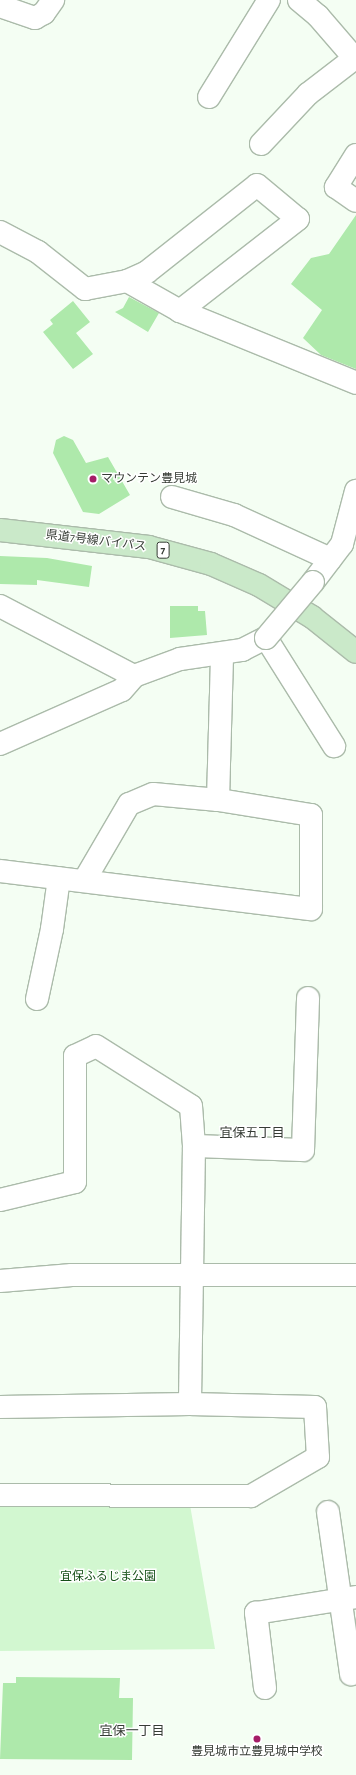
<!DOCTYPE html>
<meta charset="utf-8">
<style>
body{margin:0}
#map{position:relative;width:356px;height:1775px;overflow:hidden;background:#f4fef3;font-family:"Alegreya Sans","Noto Sans JP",sans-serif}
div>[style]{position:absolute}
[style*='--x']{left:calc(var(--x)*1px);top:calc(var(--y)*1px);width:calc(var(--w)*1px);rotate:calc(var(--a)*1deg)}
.green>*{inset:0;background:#d2f7d0}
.building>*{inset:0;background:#aee9ab}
.roads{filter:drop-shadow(1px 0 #abbbaa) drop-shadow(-1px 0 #abbbaa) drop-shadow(0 1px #abbbaa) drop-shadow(0 -1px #abbbaa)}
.minor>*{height:22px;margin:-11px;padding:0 11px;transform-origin:11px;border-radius:11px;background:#fff}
.major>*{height:22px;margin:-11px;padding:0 11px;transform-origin:11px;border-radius:11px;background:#cae9c9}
.bridges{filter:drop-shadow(1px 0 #abbbaa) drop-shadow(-1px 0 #abbbaa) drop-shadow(0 1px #abbbaa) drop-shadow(0 -1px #abbbaa)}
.minor-bridge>*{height:22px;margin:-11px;padding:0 11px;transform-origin:11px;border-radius:11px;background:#fff}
.dots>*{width:11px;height:11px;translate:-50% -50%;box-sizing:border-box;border:2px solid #fff;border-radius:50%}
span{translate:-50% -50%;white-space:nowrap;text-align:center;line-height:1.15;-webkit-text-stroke:3px #fff;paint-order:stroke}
.shield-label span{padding:1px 3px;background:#fff;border:1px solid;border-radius:3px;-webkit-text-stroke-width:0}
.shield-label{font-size:11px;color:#363c35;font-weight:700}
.poi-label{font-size:12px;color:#363c35}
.left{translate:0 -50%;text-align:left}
.street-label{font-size:12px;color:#363c35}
.park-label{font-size:12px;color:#155017}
.neighbourhood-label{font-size:13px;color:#363c35}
</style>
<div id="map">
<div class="green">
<div style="clip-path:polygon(0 1504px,190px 1505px,215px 1649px,0 1651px)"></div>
</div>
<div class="building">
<div style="clip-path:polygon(356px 215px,356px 369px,321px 355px,303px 338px,322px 310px,291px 284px,311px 258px,329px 254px)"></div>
<div style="clip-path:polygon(129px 297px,159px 313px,148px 332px,115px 312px,123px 308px)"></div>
<div style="clip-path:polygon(73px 301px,90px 322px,76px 333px,93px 354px,73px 369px,43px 332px,53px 324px,50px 320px)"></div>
<div style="clip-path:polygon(64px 436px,73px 440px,86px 463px,108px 457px,130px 495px,99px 514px,83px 512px,53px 453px,56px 440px)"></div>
<div style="clip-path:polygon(0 556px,47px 558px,92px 566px,89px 587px,37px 580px,37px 585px,0 584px)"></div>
<div style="clip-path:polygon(170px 606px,198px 606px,198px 611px,205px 611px,207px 635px,170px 638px)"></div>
<div style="clip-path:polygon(16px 1677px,120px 1678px,119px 1698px,133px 1698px,132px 1760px,0 1759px,3px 1683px,16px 1683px)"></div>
</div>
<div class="roads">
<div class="minor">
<div style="--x:299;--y:0;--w:25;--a:40"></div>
<div style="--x:318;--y:16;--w:58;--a:49.2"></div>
<div style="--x:0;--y:6;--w:37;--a:19"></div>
<div style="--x:35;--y:18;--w:10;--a:-29"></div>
<div style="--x:44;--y:13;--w:16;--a:-55"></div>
<div style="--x:209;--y:97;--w:114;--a:-58.3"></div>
<div style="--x:261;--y:144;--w:69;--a:-46.8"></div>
<div style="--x:308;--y:94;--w:59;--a:-37.5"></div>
<div style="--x:356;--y:155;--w:38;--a:122"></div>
<div style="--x:336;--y:187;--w:24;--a:35"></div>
<div style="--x:0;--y:232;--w:43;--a:27.8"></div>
<div style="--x:38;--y:252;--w:60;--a:38.2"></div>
<div style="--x:85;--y:289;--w:43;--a:-10.8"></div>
<div style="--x:127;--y:281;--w:61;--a:29.5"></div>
<div style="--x:180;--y:311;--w:190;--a:22.2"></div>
<div style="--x:127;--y:281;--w:22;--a:-24"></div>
<div style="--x:147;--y:272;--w:140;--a:-38.3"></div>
<div style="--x:257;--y:185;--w:53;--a:39.7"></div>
<div style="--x:298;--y:219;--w:150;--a:142.1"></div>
<div style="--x:172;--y:497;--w:65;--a:16.2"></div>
<div style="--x:234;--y:515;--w:106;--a:24.6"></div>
<div style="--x:313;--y:582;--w:48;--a:-52.7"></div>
<div style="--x:342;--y:544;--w:55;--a:-75.2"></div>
<div style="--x:0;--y:606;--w:151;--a:27.6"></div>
<div style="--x:0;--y:744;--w:133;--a:-23.9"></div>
<div style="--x:122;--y:690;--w:18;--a:-49"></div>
<div style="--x:134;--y:676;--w:49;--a:-20.3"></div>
<div style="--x:180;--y:659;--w:63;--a:-8.3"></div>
<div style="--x:242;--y:650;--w:27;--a:-27"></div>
<div style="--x:266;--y:638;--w:128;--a:57.8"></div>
<div style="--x:218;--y:800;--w:146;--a:-88.4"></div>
<div style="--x:0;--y:871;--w:313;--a:7"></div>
<div style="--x:311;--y:909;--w:94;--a:-90"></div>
<div style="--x:311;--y:815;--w:94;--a:-170.8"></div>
<div style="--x:218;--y:800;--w:65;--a:-174.7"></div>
<div style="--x:153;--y:794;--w:26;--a:157"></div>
<div style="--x:129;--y:804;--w:89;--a:120.3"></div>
<div style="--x:37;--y:999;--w:72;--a:-77.9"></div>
<div style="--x:52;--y:929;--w:51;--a:-82.2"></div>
<div style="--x:194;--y:1146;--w:109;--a:2.1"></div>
<div style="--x:303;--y:1150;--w:152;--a:-88.1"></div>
<div style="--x:0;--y:1200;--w:77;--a:-13.5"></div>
<div style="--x:75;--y:1182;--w:126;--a:-90"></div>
<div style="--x:75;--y:1056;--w:23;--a:-25"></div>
<div style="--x:96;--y:1046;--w:112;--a:32.3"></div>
<div style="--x:191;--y:1106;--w:40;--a:85.7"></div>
<div style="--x:194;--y:1146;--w:258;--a:90.9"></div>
<div style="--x:0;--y:1281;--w:72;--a:-4.8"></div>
<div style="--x:72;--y:1275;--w:284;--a:0"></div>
<div style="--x:0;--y:1407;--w:190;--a:-0.9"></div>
<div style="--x:190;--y:1404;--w:125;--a:1.4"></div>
<div style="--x:315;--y:1407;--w:50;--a:86.6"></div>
<div style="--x:318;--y:1457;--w:78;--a:149.8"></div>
<div style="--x:251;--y:1496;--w:251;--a:-179.8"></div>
<div style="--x:328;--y:1512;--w:164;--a:81.9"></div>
<div style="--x:265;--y:1688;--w:76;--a:-96.8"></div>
<div style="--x:256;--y:1613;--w:101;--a:-9.1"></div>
</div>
<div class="major">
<div style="--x:0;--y:530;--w:150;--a:6.5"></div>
<div style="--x:149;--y:547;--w:64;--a:15.3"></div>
<div style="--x:211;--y:564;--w:52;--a:23.6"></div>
<div style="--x:259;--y:585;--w:62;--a:31.1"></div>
<div style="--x:312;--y:617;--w:56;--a:38.5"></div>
</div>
</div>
<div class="bridges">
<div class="minor-bridge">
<div style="--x:266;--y:638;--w:73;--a:-50"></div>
</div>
</div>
<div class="dots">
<div style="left:93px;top:479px;background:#a51d67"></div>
<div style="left:257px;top:1739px;background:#a51d67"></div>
</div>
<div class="shield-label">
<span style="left:163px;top:550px">7</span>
</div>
<div class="poi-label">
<span class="left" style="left:101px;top:479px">マウンテン豊見城</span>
<span style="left:257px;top:1752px">豊見城市立豊見城中学校</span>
</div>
<div class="street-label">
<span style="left:96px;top:541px;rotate:7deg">県道7号線バイパス</span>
</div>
<div class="park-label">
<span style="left:108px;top:1577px">宜保ふるじま公園</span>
</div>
<div class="neighbourhood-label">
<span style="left:252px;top:1134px">宜保五丁目</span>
<span style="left:132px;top:1732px">宜保一丁目</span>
</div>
</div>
